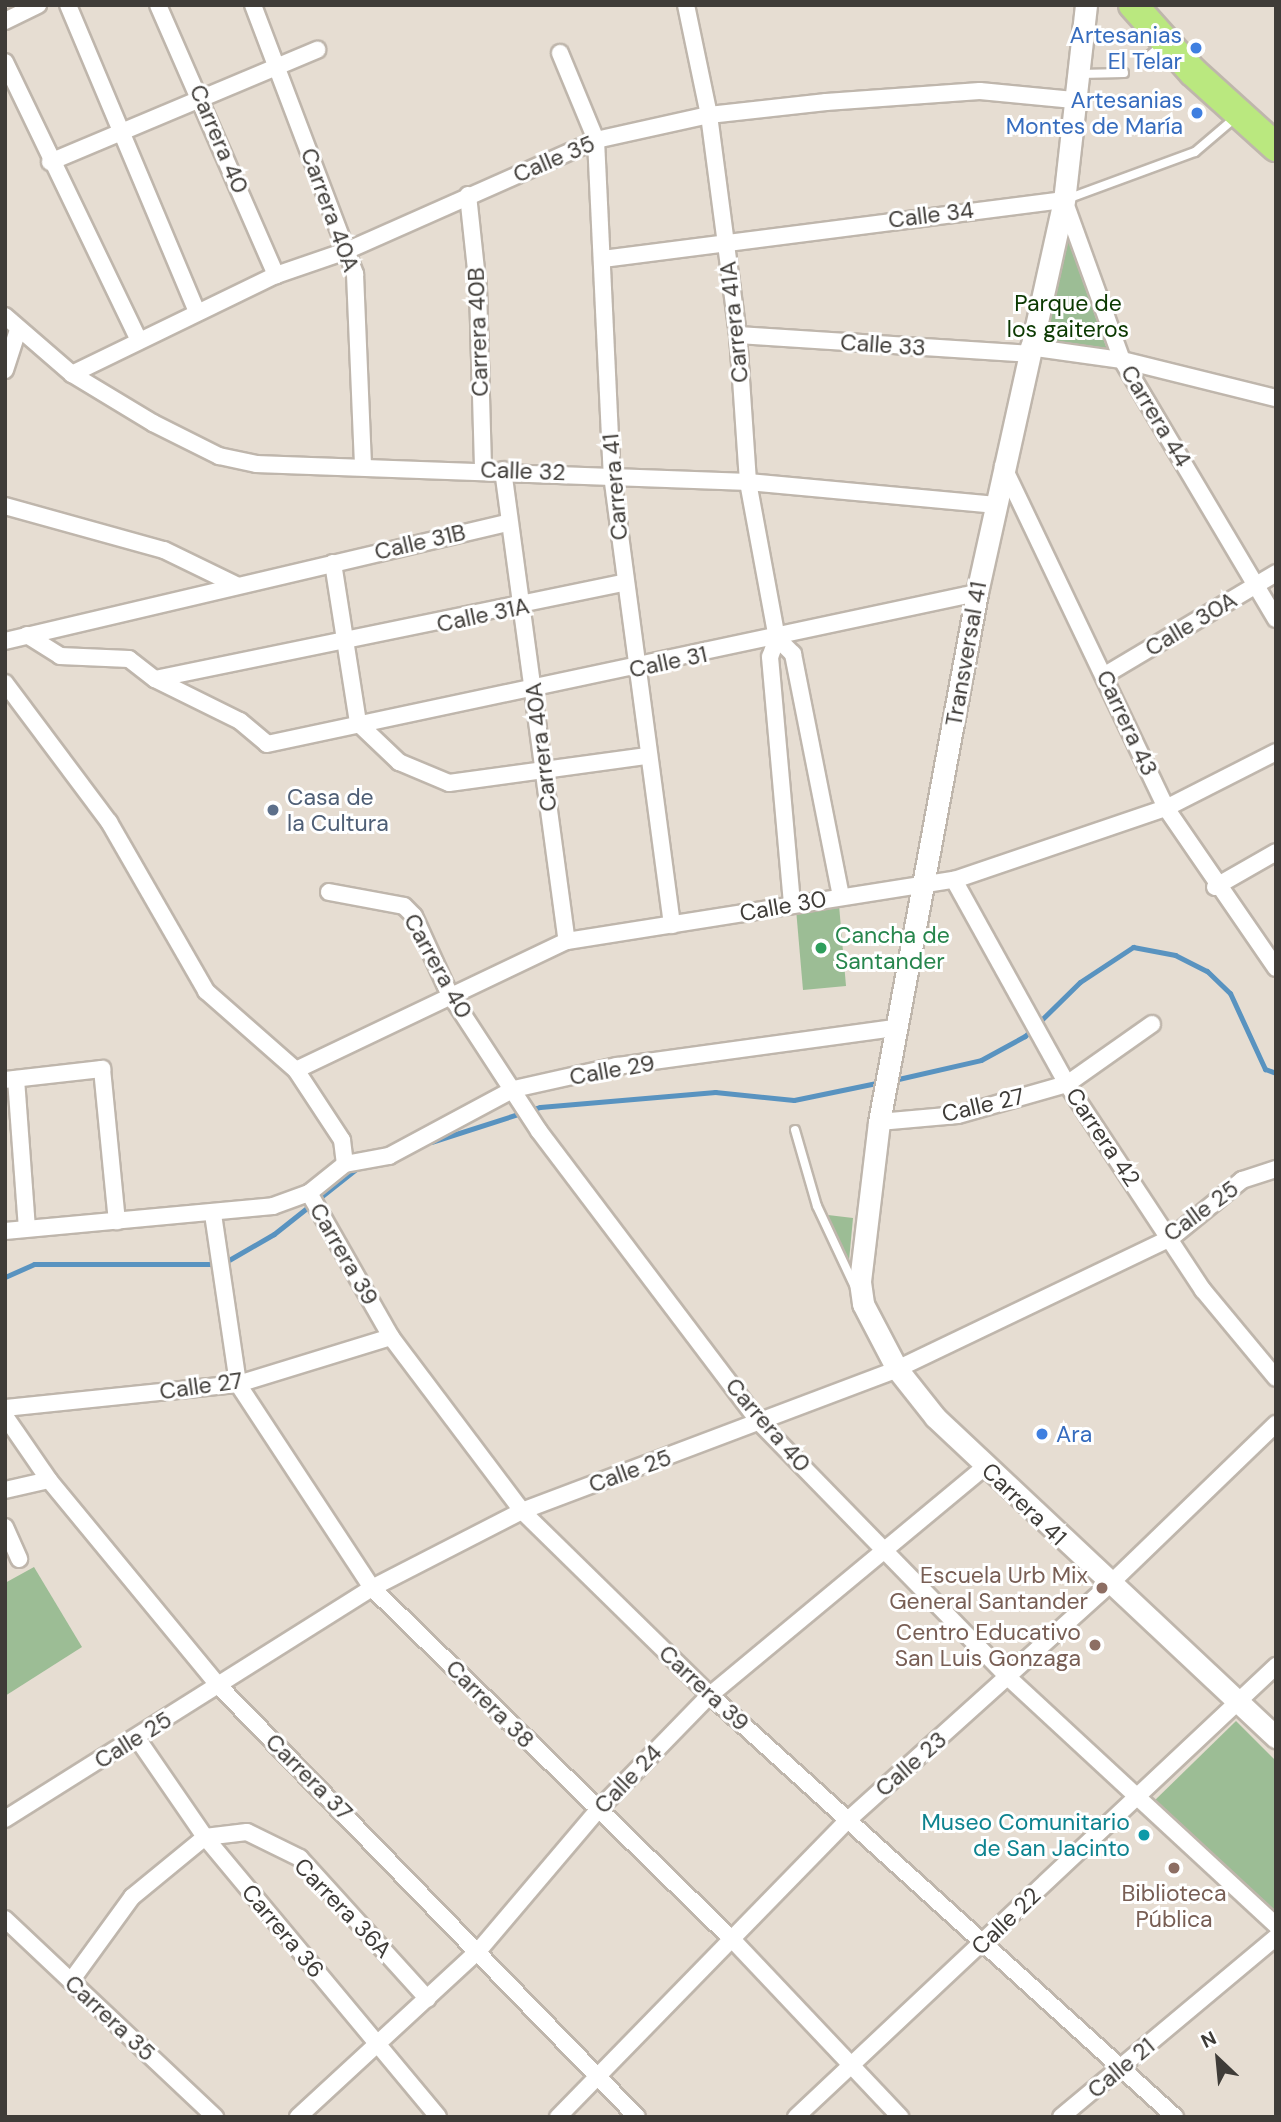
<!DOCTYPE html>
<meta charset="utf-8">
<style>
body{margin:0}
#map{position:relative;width:1281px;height:2122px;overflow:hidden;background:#e6ddd2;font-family:"DM Sans",sans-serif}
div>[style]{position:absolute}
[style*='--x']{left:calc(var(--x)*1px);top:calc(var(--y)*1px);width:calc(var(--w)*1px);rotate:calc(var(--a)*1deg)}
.green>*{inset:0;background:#9cbd95}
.stream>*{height:5px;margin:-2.5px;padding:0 2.5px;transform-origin:2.5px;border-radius:2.5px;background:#5993c0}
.roads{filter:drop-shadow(2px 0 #bfb6ac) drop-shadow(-2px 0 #bfb6ac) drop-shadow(0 2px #bfb6ac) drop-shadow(0 -2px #bfb6ac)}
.lane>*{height:8px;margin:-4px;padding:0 4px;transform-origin:4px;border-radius:4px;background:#fff}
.street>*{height:16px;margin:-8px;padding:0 8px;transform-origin:8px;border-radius:8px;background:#fff}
.secondary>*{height:21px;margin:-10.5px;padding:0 10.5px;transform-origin:10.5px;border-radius:10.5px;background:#fff}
.highway>*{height:28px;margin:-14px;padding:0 14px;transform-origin:14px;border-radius:14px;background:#bae87f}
.dots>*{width:19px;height:19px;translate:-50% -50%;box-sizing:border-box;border:4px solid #fff;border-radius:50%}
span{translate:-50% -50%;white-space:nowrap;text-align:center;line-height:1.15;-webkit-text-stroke:6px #fff;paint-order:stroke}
.shop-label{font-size:23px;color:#366cbe}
.right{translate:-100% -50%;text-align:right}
.left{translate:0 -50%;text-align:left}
.street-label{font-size:23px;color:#3f3c38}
.park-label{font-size:23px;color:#0b3901}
.service-label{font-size:23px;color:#4e5e75}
.leisure-label{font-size:23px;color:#27864d}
.education-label{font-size:23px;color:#785e54}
.culture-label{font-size:23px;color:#0d838f}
.frame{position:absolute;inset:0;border:7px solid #3f3c38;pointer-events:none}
.north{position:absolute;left:1183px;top:2024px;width:70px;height:70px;-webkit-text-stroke:5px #fff;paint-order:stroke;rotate:334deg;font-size:19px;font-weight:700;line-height:28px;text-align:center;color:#3f3c38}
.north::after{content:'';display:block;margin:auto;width:24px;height:32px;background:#3f3c38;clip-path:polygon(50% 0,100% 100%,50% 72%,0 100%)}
</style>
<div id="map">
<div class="green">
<div style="clip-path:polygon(1063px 226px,1108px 352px,1036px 339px)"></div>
<div style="clip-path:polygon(839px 905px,846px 986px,803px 990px,796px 909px)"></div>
<div style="clip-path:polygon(828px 1215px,853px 1218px,849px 1261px,834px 1232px)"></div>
<div style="clip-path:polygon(34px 1567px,82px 1647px,5px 1696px,5px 1583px)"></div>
<div style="clip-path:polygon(1236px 1721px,1276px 1761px,1276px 1917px,1151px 1804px)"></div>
</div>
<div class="stream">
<div style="--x:894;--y:1080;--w:89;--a:-12.9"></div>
<div style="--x:981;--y:1060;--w:50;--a:-28.6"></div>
<div style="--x:1025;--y:1036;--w:77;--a:-44.5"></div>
<div style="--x:1080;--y:982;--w:64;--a:-33.4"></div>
<div style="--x:1133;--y:947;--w:43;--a:10.8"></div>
<div style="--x:1175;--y:955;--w:36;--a:27"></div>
<div style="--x:1207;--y:971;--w:32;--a:44"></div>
<div style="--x:1230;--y:993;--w:84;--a:65.3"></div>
<div style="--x:1265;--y:1069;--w:12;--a:20"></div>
<div style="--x:431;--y:1142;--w:114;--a:-17.8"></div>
<div style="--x:540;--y:1107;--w:176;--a:-4.9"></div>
<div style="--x:715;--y:1092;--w:79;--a:5.8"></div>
<div style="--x:794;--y:1100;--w:89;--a:-11.7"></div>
<div style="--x:5;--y:1277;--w:32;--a:-24"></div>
<div style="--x:34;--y:1264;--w:188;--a:0"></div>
<div style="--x:222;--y:1264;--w:60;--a:-30"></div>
<div style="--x:274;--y:1234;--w:105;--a:-38.4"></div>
</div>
<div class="roads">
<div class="lane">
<div style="--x:1143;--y:61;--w:26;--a:-40"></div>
<div style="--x:1080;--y:74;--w:44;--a:-1.3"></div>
<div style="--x:1067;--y:199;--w:136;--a:-20.2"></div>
<div style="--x:1195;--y:152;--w:54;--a:-40.5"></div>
<div style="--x:795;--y:1130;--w:79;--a:73.9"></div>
<div style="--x:817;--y:1206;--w:89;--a:64.9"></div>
</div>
<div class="street">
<div style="--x:68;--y:5;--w:333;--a:67.2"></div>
<div style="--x:158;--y:5;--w:295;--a:66.4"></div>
<div style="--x:253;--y:5;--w:288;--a:69.2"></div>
<div style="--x:355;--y:274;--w:191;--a:87.6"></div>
<div style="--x:686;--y:5;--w:112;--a:78.2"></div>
<div style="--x:709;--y:115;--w:222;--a:82.5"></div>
<div style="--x:738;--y:335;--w:147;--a:86.1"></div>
<div style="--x:748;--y:482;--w:159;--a:79.5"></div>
<div style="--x:777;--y:638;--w:20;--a:110"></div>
<div style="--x:770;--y:657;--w:248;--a:84.9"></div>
<div style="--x:5;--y:21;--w:37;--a:-26"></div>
<div style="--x:560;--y:53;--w:94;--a:67.5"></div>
<div style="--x:596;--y:140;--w:335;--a:87.3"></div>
<div style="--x:612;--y:475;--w:454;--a:82.4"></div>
<div style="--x:5;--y:62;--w:309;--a:64.3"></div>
<div style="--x:50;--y:162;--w:290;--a:-22.8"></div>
<div style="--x:468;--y:195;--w:94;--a:83.9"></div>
<div style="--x:478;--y:288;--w:181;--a:88.4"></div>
<div style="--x:603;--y:259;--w:465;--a:-7.3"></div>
<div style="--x:1064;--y:200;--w:170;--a:70.1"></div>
<div style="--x:1122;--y:360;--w:301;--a:59.3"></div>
<div style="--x:5;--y:316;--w:89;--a:40.9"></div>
<div style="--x:72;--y:374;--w:95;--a:31.2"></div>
<div style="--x:153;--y:423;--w:74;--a:26.6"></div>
<div style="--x:219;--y:456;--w:39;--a:12"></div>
<div style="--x:257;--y:464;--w:491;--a:2.1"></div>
<div style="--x:748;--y:482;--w:247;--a:5.3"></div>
<div style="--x:738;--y:335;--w:291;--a:3.7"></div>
<div style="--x:1029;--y:347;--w:94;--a:8"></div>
<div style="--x:1122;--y:360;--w:159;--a:13.9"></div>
<div style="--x:5;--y:370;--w:42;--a:-72"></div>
<div style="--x:72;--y:374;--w:227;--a:-25.9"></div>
<div style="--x:276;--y:275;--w:74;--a:-18.9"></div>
<div style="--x:346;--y:251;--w:274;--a:-23.9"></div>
<div style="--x:596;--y:140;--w:116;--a:-12.5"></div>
<div style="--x:709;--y:115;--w:118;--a:-6.3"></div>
<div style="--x:826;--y:102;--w:154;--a:-4.1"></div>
<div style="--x:980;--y:91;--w:94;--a:5.5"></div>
<div style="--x:1003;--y:466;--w:379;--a:64.5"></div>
<div style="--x:1166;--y:808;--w:194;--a:55.5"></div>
<div style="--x:503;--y:470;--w:475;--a:82.3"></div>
<div style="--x:5;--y:506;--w:165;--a:15.5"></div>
<div style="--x:164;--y:550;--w:80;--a:25.9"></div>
<div style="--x:333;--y:563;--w:162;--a:81.1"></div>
<div style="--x:358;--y:723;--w:57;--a:43.6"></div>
<div style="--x:399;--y:762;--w:54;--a:22.8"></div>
<div style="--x:449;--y:783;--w:200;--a:-7.8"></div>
<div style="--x:27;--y:635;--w:39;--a:32"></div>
<div style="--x:60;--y:656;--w:69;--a:2.5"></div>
<div style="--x:129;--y:659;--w:33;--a:38"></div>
<div style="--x:155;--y:679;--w:95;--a:26.3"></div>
<div style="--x:240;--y:721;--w:35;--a:40"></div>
<div style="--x:267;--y:744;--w:726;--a:-12.01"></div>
<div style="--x:777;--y:638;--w:23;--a:45"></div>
<div style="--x:793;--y:654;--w:247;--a:78.8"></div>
<div style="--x:5;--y:641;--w:516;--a:-13.23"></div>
<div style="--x:1105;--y:675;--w:199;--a:-30.8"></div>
<div style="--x:155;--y:679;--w:479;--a:-11.6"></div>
<div style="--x:5;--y:683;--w:174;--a:53.2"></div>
<div style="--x:109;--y:822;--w:195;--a:60.1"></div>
<div style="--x:206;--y:991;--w:120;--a:41.3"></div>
<div style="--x:296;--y:1070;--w:84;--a:56.7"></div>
<div style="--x:342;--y:1140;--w:24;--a:83"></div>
<div style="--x:954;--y:880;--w:233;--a:61"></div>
<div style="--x:1067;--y:1084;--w:247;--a:56.6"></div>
<div style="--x:1203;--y:1290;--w:114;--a:50.3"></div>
<div style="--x:1215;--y:887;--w:70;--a:-29.8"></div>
<div style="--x:329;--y:892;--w:76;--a:10.6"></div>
<div style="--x:404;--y:906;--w:14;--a:45"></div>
<div style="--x:414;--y:916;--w:85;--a:65.6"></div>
<div style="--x:449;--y:993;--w:165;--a:56.9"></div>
<div style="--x:539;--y:1131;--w:366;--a:52.9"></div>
<div style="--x:760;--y:1423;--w:356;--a:45.7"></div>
<div style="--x:1009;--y:1678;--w:364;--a:42.8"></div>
<div style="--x:296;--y:1070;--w:300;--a:-25.5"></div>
<div style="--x:567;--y:941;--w:392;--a:-9"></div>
<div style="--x:954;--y:880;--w:224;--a:-18.8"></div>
<div style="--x:1166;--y:808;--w:123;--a:-27"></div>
<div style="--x:16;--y:1079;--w:149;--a:85.8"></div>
<div style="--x:5;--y:1080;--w:98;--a:-6.5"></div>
<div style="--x:102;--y:1069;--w:153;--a:84.4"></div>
<div style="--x:879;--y:1122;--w:79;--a:-5.1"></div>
<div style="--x:958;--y:1115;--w:113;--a:-15.9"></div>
<div style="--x:1067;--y:1084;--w:104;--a:-35.2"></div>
<div style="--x:309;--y:1193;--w:166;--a:60.3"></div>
<div style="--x:391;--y:1337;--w:218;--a:53"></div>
<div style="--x:522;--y:1511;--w:263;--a:44.4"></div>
<div style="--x:710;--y:1695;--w:628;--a:42.22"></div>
<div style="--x:213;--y:1214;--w:172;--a:81.6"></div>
<div style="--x:238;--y:1384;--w:244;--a:56.7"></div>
<div style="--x:372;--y:1588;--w:500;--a:44.3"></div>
<div style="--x:730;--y:1937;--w:248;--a:46.6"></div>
<div style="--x:5;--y:1231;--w:269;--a:-5.3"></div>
<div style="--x:273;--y:1206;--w:38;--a:-20"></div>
<div style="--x:309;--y:1193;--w:46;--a:-38.9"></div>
<div style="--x:345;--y:1164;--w:45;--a:-10.3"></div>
<div style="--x:389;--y:1156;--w:142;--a:-28.2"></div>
<div style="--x:514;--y:1089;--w:106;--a:-12.6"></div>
<div style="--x:617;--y:1066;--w:281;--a:-7.8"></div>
<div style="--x:5;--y:1408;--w:234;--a:-5.9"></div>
<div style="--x:238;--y:1384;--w:160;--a:-17.1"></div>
<div style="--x:5;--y:1416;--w:78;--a:55.5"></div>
<div style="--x:49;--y:1480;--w:267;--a:50.5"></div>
<div style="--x:219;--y:1686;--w:600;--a:45.88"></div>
<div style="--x:5;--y:1490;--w:45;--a:-12.8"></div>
<div style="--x:5;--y:1527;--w:35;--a:66"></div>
<div style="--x:137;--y:1738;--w:120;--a:55.5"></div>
<div style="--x:205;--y:1837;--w:364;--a:50.2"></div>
<div style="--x:5;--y:1819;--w:434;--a:-32.2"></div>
<div style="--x:372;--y:1588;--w:169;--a:-27.2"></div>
<div style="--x:522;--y:1511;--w:401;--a:-20.7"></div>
<div style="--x:897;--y:1369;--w:304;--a:-25.6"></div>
<div style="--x:1171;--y:1238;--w:92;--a:-39.2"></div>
<div style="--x:1242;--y:1180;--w:36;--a:-18"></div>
<div style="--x:5;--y:1919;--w:289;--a:43.3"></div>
<div style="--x:71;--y:1981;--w:104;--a:-54"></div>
<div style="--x:132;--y:1897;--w:94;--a:-39.4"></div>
<div style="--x:205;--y:1837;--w:42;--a:-6.8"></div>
<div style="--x:247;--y:1832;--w:59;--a:26.1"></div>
<div style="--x:300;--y:1858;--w:190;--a:47.8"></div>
<div style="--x:298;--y:2117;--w:248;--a:-42.7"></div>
<div style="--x:480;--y:1949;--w:181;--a:-49.7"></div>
<div style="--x:597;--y:1811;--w:162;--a:-45.8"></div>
<div style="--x:710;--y:1695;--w:357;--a:-39.7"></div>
<div style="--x:558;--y:2117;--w:415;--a:-45.7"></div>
<div style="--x:848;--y:1820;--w:351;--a:-42"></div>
<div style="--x:1109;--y:1585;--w:232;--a:-44"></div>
<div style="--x:796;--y:2117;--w:659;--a:-43.22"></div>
<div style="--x:1061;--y:2117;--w:280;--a:-39.9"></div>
</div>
<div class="secondary">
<div style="--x:1086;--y:5;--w:196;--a:96.4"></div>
<div style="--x:1064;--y:200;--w:403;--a:102.5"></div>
<div style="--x:977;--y:593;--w:538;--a:100.5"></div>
<div style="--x:879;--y:1122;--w:161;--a:96.8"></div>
<div style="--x:860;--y:1282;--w:22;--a:82"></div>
<div style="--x:863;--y:1304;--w:73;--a:62.4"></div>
<div style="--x:897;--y:1369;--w:61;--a:51.6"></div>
<div style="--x:935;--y:1417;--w:468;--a:43.2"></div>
</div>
<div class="highway">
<div style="--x:1133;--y:5;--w:90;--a:48.2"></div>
<div style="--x:1193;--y:72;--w:112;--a:42.1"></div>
</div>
</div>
<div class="dots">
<div style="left:1196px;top:48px;background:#3f7fe0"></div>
<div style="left:1197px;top:113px;background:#3f7fe0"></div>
<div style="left:273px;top:810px;background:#5c6f8a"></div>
<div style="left:821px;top:948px;background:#2e9e5b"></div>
<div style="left:1042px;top:1434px;background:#3f7fe0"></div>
<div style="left:1102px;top:1588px;background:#8d6e63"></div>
<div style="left:1095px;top:1645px;background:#8d6e63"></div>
<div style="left:1144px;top:1835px;background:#0f9aa8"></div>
<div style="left:1174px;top:1868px;background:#8d6e63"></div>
</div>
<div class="shop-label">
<span class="right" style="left:1182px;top:48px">Artesanias<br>El Telar</span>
<span class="right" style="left:1183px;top:113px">Artesanias<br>Montes de María</span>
<span class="left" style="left:1056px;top:1434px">Ara</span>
</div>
<div class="street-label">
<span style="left:219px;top:139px;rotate:67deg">Carrera 40</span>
<span style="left:554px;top:159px;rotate:-23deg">Calle 35</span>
<span style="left:330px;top:210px;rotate:70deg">Carrera 40A</span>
<span style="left:931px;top:215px;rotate:-7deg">Calle 34</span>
<span style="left:734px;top:322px;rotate:-96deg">Carrera 41A</span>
<span style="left:478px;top:332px;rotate:-92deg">Carrera 40B</span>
<span style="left:883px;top:345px;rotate:4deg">Calle 33</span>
<span style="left:1156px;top:416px;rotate:59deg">Carrera 44</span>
<span style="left:523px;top:471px;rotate:2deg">Calle 32</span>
<span style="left:615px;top:487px;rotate:-95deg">Carrera 41</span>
<span style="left:420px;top:542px;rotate:-13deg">Calle 31B</span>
<span style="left:483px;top:615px;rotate:-12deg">Calle 31A</span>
<span style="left:1191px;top:624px;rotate:-31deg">Calle 30A</span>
<span style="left:966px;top:654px;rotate:-80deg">Transversal 41</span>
<span style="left:668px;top:662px;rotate:-12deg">Calle 31</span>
<span style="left:1127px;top:723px;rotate:65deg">Carrera 43</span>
<span style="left:541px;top:747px;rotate:-97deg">Carrera 40A</span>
<span style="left:783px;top:906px;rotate:-10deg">Calle 30</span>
<span style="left:438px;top:966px;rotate:61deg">Carrera 40</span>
<span style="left:612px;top:1070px;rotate:-10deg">Calle 29</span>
<span style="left:983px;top:1105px;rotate:-13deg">Calle 27</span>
<span style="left:1103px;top:1137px;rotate:56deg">Carrera 42</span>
<span style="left:1201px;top:1211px;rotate:-36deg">Calle 25</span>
<span style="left:344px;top:1254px;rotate:60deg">Carrera 39</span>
<span style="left:201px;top:1386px;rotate:-8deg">Calle 27</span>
<span style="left:768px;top:1425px;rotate:49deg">Carrera 40</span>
<span style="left:630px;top:1471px;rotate:-20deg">Calle 25</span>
<span style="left:1024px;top:1504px;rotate:44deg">Carrera 41</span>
<span style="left:704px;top:1688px;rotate:43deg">Carrera 39</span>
<span style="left:490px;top:1704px;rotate:45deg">Carrera 38</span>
<span style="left:133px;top:1740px;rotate:-32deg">Calle 25</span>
<span style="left:911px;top:1764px;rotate:-41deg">Calle 23</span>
<span style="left:309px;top:1777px;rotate:45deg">Carrera 37</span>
<span style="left:628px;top:1779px;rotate:-46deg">Calle 24</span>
<span style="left:343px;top:1908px;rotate:46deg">Carrera 36A</span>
<span style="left:1006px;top:1921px;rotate:-44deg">Calle 22</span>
<span style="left:283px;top:1931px;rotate:50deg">Carrera 36</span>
<span style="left:110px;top:2018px;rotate:43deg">Carrera 35</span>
<span style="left:1121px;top:2068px;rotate:-40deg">Calle 21</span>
</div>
<div class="park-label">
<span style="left:1068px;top:316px">Parque de<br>los gaiteros</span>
</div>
<div class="service-label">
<span class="left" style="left:287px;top:810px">Casa de<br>la Cultura</span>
</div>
<div class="leisure-label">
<span class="left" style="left:835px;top:948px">Cancha de<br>Santander</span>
</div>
<div class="education-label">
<span class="right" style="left:1088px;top:1588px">Escuela Urb Mix<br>General Santander</span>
<span class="right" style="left:1081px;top:1645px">Centro Educativo<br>San Luis Gonzaga</span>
<span style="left:1174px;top:1906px">Biblioteca<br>Pública</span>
</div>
<div class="culture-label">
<span class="right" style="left:1130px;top:1835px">Museo Comunitario<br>de San Jacinto</span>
</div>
<div class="frame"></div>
<div class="north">N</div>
</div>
